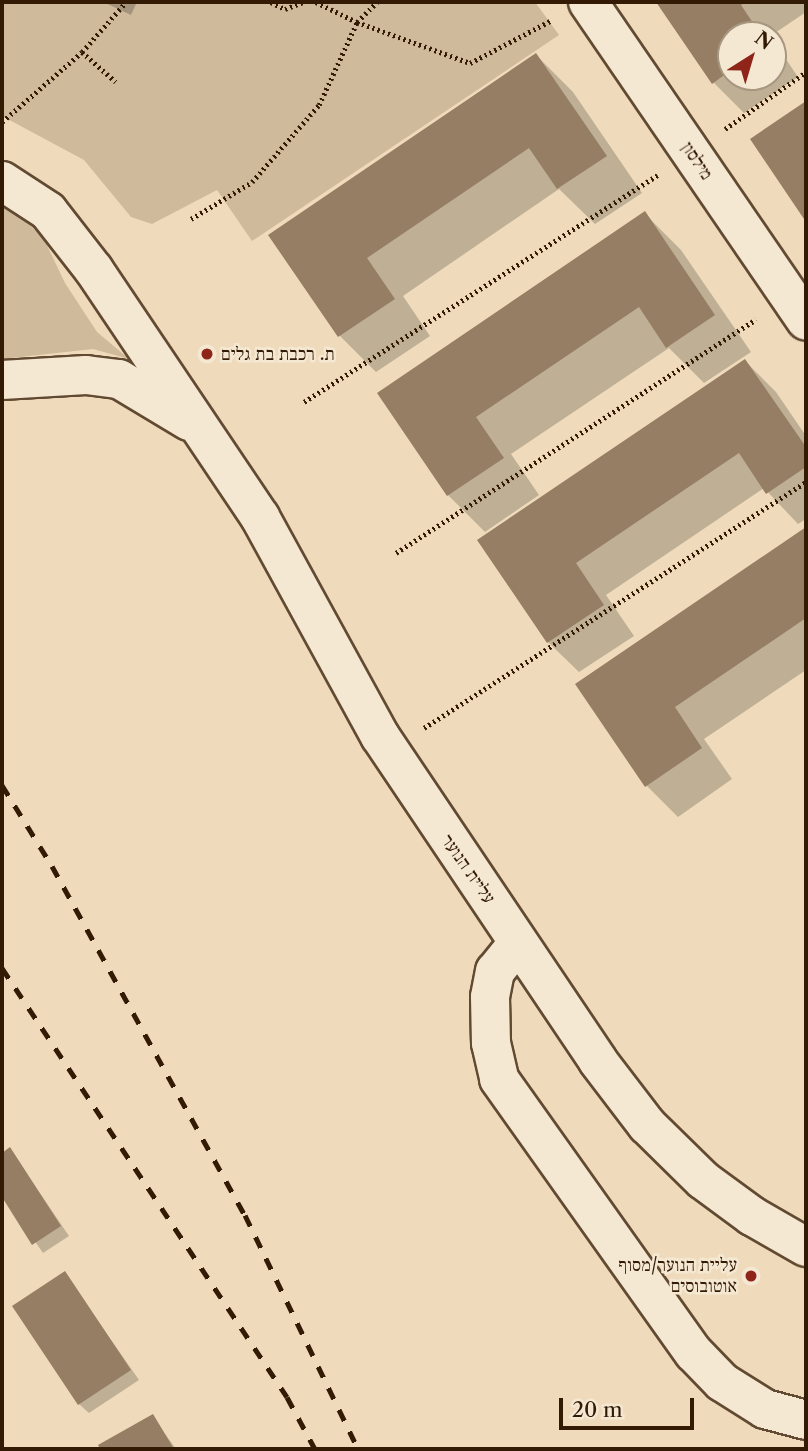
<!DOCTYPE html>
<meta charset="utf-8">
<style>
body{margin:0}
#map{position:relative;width:808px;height:1451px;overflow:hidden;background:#efdbbb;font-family:"Libre Caslon Text","Frank Ruhl Libre",serif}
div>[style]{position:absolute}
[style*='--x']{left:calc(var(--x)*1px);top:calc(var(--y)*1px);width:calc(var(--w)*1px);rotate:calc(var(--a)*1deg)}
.green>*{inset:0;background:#cfba9c}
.shadow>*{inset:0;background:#0003}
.building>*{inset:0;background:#957e63}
.path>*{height:4.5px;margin-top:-2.25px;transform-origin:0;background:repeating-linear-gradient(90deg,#331a04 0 2px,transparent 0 5.5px)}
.roads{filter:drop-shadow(2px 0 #624a32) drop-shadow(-2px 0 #624a32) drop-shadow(0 2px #624a32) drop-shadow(0 -2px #624a32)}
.minor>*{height:38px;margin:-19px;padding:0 19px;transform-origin:19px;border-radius:19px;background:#f5e8d3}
.rail>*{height:5px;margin-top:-2.5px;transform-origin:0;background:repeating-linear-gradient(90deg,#331a04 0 12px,transparent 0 24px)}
.dots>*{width:19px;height:19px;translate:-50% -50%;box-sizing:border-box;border:4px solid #f5e8d3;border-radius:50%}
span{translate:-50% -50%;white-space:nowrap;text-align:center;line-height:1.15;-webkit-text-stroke:5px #f5e8d3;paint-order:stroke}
.street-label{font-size:18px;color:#331a04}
.poi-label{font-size:18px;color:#331a04}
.left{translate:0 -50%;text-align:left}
.right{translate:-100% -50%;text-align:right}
.frame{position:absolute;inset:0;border:4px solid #331a04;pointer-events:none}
.north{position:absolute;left:717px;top:21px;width:70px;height:70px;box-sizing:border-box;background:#f5e8d3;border:2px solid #a79680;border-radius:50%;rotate:37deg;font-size:19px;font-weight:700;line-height:28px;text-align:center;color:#331a04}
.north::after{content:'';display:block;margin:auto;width:24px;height:32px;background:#8f2418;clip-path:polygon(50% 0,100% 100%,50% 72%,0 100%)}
.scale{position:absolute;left:559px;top:1398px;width:135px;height:32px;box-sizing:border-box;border:4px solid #331a04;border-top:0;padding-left:9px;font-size:21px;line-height:24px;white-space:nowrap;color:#331a04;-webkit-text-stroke:5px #f5e8d3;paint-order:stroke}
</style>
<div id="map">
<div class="green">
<div style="clip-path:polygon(2px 2px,535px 2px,559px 35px,252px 241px,217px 190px,152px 224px,131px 217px,84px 160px,2px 116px)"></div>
<div style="clip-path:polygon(2px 206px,22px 217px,44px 239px,65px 283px,97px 332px,129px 359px,93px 349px,2px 359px)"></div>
</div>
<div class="shadow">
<div style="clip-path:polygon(103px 2px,137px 2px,131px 15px)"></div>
<div style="clip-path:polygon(658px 2px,806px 2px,806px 12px,772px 35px,731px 35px,731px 77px,773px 77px,773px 40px,798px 77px,744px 113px,713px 82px)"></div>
<div style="clip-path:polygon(536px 55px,573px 92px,642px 193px,595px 224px,559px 189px,403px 296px,430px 336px,376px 372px,340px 336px,270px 235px)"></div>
<div style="clip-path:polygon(806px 103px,806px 219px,752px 140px)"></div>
<div style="clip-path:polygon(645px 214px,681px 250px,751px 352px,704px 383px,669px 348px,511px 454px,539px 495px,485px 532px,448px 495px,379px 394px)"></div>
<div style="clip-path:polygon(745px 361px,776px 392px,806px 436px,806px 519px,798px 524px,764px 488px,606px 595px,634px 636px,579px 672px,548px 642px,480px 540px)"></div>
<div style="clip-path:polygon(806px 529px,806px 670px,704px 739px,732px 779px,678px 817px,647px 786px,578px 684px)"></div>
<div style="clip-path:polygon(10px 1149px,69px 1236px,43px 1253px,2px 1194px,2px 1155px)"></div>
<div style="clip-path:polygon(65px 1274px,139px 1380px,89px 1413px,79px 1404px)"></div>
<div style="clip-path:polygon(152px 1416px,176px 1449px,102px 1449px,100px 1446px)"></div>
</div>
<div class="building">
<div style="clip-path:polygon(656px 2px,745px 2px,741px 5px,761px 35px,731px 35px,731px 70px,712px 84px)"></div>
<div style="clip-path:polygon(536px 53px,607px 156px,557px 189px,529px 148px,367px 258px,395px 299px,338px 337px,268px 235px)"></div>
<div style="clip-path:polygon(806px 101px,806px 222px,750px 139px)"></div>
<div style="clip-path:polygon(645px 211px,715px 315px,666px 348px,639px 307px,476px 417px,504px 458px,447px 496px,377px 393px)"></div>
<div style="clip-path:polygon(745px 359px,806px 447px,806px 467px,766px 494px,739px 453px,576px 563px,604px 605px,547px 643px,477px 540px)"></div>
<div style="clip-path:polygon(806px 527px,806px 618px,675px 707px,702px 748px,645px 787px,575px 684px)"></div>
<div style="clip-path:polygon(10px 1147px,61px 1226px,32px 1245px,2px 1197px,2px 1153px)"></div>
<div style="clip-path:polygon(65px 1271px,131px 1370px,78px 1405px,12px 1306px)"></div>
<div style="clip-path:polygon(153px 1414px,174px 1449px,100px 1449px,98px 1445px)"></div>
</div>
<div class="path">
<div style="--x:271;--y:2;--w:16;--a:27"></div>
<div style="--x:285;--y:9;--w:19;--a:-21"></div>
<div style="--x:316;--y:2;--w:46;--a:26"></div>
<div style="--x:357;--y:22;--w:120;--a:19.9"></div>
<div style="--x:470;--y:63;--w:93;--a:-27.7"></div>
<div style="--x:82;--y:52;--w:45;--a:41.4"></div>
<div style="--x:2;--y:122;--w:106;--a:-41.2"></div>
<div style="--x:82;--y:52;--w:67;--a:-48.7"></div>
<div style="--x:725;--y:129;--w:99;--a:-35.1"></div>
<div style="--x:191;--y:219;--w:71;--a:-31.2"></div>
<div style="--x:252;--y:182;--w:102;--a:-49"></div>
<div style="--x:319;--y:105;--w:91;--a:-65.4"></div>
<div style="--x:357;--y:22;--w:28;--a:-45"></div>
<div style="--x:304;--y:402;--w:420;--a:-32.7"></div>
<div style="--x:396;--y:553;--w:429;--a:-33"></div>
<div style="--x:424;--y:728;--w:454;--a:-32.8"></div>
</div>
<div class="roads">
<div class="minor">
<div style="--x:588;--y:2;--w:386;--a:55.6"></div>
<div style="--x:2;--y:181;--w:55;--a:33.1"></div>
<div style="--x:48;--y:211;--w:75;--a:52.1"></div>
<div style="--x:94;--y:270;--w:298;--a:56.1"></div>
<div style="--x:260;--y:517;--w:250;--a:61.3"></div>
<div style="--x:380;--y:736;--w:391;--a:56.1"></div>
<div style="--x:598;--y:1061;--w:81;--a:52.6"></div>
<div style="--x:647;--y:1125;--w:78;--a:44.5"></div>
<div style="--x:703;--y:1180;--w:61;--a:36.3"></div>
<div style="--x:752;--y:1216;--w:62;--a:29.9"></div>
<div style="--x:2;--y:380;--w:84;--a:-3.4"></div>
<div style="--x:86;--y:375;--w:33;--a:7"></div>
<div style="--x:119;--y:379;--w:82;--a:31"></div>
<div style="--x:518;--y:943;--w:36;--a:129"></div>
<div style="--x:495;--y:971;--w:26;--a:101"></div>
<div style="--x:490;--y:997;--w:46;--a:88.8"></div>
<div style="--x:491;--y:1043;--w:37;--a:77"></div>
<div style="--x:499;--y:1079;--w:336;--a:54.6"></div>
<div style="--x:694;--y:1353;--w:40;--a:46"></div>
<div style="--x:722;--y:1382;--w:51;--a:32.1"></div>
<div style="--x:765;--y:1409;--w:42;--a:15"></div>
</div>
</div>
<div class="rail">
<div style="--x:2;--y:785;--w:95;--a:58.3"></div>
<div style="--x:52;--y:866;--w:399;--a:61.1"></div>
<div style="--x:245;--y:1215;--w:260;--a:64.2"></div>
<div style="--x:2;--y:968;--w:515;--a:56.4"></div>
<div style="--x:287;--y:1397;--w:59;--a:61.7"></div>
</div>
<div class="dots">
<div style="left:207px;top:354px;background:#8f2418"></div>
<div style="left:751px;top:1276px;background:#8f2418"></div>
</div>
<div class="street-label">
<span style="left:697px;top:161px;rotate:56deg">מילסון</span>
<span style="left:468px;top:869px;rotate:55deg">עליית הנוער</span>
</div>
<div class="poi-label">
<span class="left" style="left:221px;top:354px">ת. רכבת בת גלים</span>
<span class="right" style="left:737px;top:1276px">עליית הנוער/מסוף<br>אוטובוסים</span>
</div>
<div class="frame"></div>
<div class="north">N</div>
<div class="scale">20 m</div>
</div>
